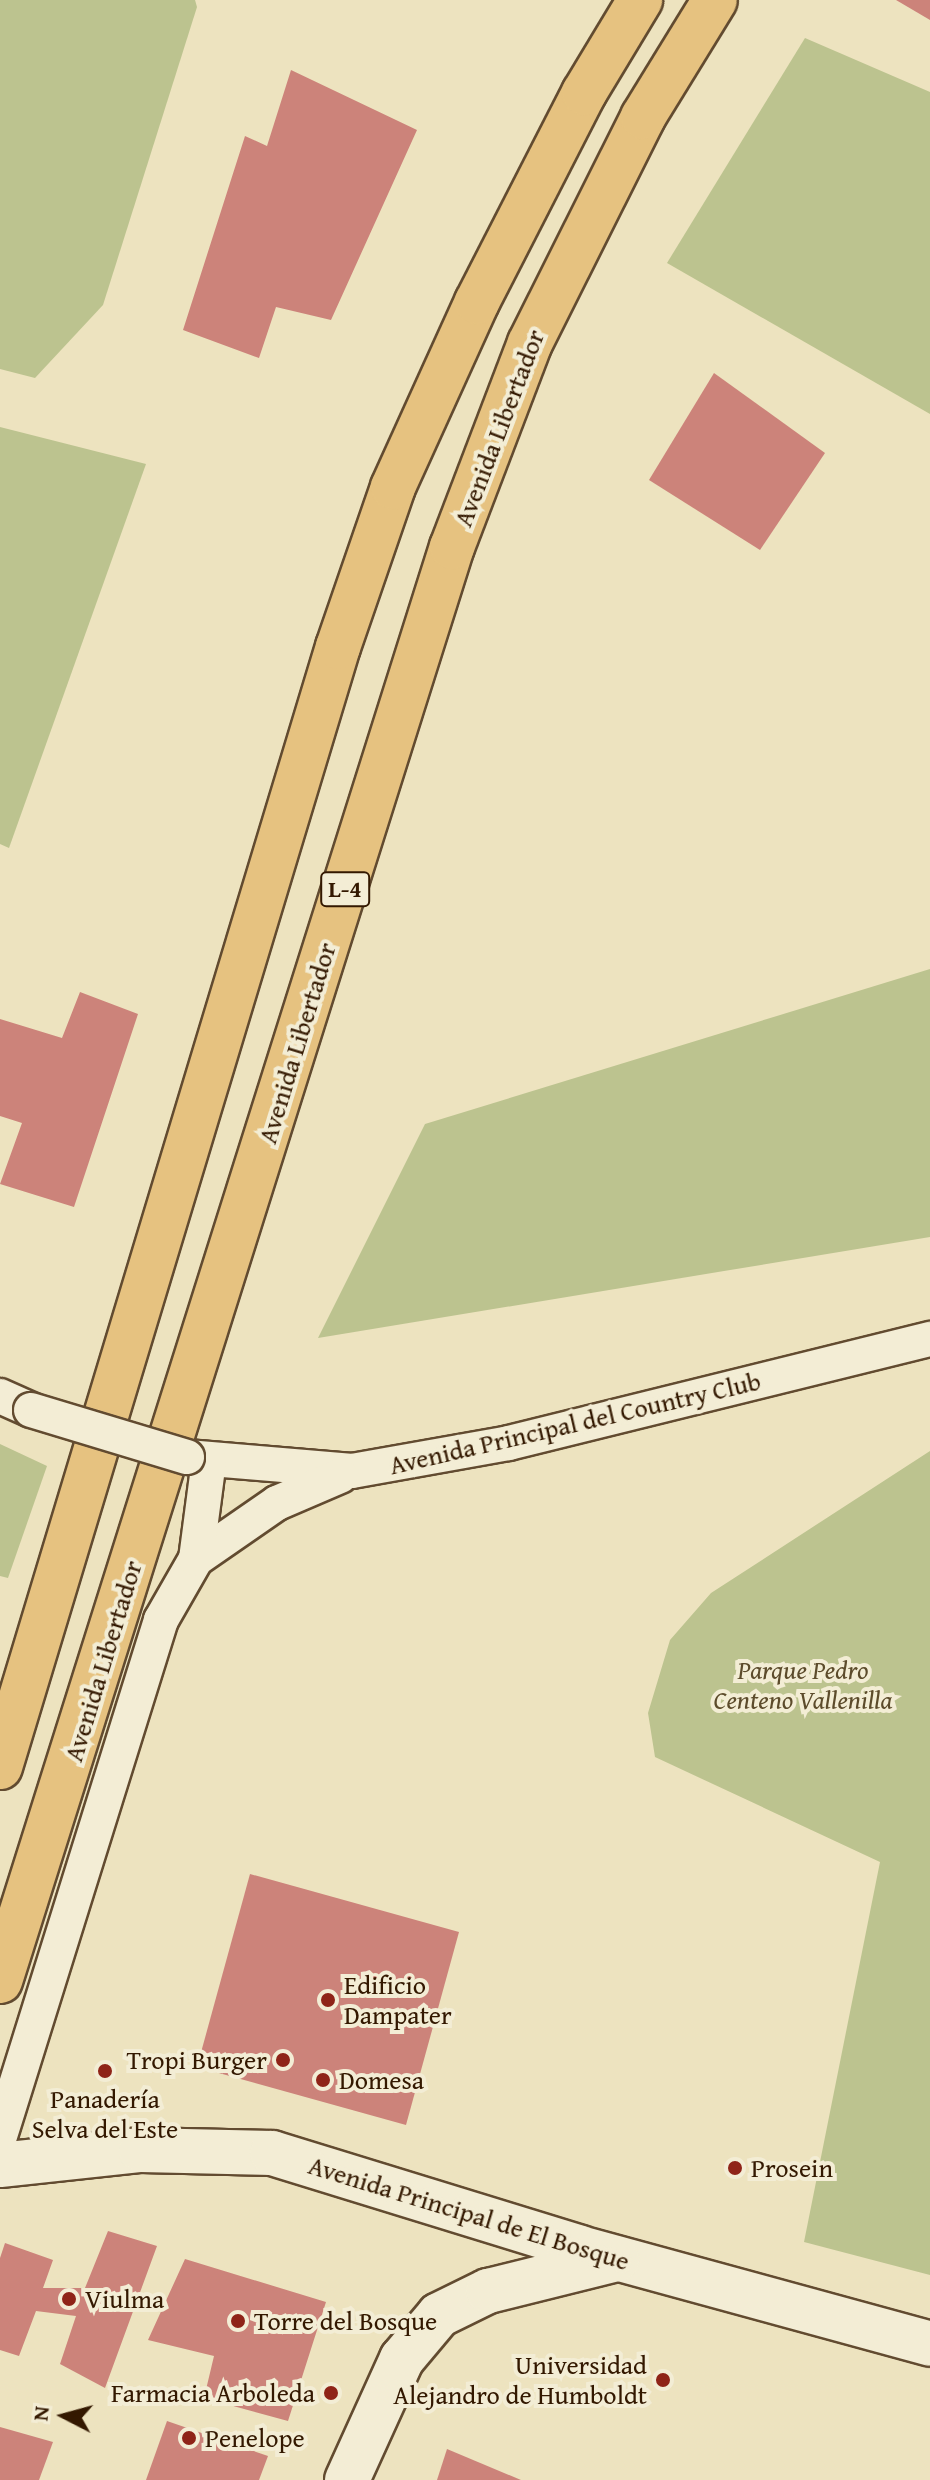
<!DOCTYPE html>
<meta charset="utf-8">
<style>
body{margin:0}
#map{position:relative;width:930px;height:2480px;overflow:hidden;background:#ede3bf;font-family:"Gentium Book Plus",serif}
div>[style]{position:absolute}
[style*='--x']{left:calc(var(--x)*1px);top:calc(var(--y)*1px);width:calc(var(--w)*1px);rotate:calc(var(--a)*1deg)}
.green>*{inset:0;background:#bcc38f}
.building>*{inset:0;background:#cc837a}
.roads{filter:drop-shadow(2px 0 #624b30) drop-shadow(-2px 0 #624b30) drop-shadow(0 2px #624b30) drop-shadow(0 -2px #624b30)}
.street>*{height:34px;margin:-17px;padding:0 17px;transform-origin:17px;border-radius:17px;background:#f3edd5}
.secondary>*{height:44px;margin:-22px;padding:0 22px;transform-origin:22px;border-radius:22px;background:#f3edd5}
.primary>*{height:44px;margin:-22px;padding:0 22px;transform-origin:22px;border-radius:22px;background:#e6c280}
.bridges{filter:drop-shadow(2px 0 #624b30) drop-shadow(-2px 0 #624b30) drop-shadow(0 2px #624b30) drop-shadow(0 -2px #624b30)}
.street-bridge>*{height:34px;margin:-17px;padding:0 17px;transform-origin:17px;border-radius:17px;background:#f3edd5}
.dots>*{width:22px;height:22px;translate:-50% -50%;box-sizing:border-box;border:4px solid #f3edd5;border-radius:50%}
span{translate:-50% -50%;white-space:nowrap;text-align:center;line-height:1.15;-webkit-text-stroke:8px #f3edd5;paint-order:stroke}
.shield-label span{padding:2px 6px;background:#f3edd5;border:2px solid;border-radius:6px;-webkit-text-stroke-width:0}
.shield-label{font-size:24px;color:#331800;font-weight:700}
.street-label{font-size:26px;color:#331800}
.park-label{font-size:26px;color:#5c4b2b;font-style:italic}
.poi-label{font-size:26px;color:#331800}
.left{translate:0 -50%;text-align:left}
.right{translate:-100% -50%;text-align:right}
.north{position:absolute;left:24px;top:2376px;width:80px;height:80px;-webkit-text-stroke:6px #f3edd5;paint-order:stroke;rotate:276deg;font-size:22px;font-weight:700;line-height:32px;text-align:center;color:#331800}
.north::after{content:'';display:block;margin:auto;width:28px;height:36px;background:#331800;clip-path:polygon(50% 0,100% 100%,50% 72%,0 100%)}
</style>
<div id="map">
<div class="green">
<div style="clip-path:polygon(0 0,195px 0,197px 7px,103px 305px,35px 378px,0 369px)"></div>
<div style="clip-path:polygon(805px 38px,930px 92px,930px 414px,667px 263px)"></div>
<div style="clip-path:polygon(0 427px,146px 464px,9px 848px,0 844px)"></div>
<div style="clip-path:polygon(930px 969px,930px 1237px,318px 1338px,425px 1124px)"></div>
<div style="clip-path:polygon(0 1444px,47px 1466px,8px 1578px,0 1576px)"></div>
<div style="clip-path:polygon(930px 1451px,930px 2275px,804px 2242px,880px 1862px,655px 1757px,648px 1713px,670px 1640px,711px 1593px)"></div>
</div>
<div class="building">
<div style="clip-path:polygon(896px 0,930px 0,930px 20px)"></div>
<div style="clip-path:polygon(291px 70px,417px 130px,331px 320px,276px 307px,259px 358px,183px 330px,245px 136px,267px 146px)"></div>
<div style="clip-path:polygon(714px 373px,825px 453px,760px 550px,649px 480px)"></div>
<div style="clip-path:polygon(80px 992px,138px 1014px,74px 1207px,0 1184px,22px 1123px,0 1116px,0 1019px,62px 1038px)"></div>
<div style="clip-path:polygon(250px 1874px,459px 1932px,406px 2125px,197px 2067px)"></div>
<div style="clip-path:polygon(108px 2231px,157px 2246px,105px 2388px,60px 2364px,76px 2316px,36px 2311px,19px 2356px,0 2350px,0 2258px,5px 2243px,53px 2260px,43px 2288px,85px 2288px)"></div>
<div style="clip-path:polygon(185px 2259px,326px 2302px,288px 2421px,204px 2398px,214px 2356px,148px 2340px)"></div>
<div style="clip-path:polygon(167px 2421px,268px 2456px,259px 2480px,146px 2480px)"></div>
<div style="clip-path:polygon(0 2427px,53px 2442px,39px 2480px,0 2480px)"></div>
<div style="clip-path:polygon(447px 2449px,521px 2480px,437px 2480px)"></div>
</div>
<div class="roads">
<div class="street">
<div style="--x:0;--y:1396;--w:34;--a:24"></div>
<div style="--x:187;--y:1457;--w:166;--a:4.8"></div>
<div style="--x:352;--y:1471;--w:159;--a:-10.1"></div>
<div style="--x:509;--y:1443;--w:434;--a:-13.9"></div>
<div style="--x:196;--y:1559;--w:98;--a:-34.7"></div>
<div style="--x:277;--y:1503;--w:69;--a:-23.2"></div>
<div style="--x:0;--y:2136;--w:541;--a:-72.67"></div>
<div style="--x:161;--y:1620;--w:70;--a:-60.2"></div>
<div style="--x:196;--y:1559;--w:100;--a:-82.5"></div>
</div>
<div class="secondary">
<div style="--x:0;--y:2165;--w:142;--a:-6.1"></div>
<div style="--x:141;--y:2150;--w:131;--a:1.3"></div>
<div style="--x:272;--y:2153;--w:322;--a:17.1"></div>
<div style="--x:580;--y:2248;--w:363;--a:15.3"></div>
<div style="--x:347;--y:2480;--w:133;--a:-65.6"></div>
<div style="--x:402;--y:2359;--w:57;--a:-49.9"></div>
<div style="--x:439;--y:2315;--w:55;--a:-26.1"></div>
<div style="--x:488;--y:2291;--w:133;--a:-13.9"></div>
</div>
<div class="primary">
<div style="--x:0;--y:1767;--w:1170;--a:-73.21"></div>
<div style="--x:338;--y:647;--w:169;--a:-71"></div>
<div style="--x:393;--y:487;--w:203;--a:-65.6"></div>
<div style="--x:477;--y:302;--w:235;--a:-62.9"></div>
<div style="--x:584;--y:93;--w:109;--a:-58.9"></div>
<div style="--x:0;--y:1981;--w:1504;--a:-72.51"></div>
<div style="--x:452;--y:547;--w:218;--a:-69.1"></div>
<div style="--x:530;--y:343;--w:253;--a:-63.4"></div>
<div style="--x:643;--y:117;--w:137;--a:-58.4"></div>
</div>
</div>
<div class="bridges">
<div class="street-bridge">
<div style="--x:31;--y:1410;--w:163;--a:16.8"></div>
</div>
</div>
<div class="dots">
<div style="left:328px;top:2000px;background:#8f2418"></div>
<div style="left:283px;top:2060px;background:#8f2418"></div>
<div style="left:105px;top:2071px;background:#8f2418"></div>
<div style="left:323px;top:2080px;background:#8f2418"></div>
<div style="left:735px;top:2168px;background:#8f2418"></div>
<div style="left:69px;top:2299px;background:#8f2418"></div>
<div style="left:238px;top:2321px;background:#8f2418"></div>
<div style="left:663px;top:2380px;background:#8f2418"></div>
<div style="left:331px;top:2393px;background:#8f2418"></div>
<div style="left:189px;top:2438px;background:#8f2418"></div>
</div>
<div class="shield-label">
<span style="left:345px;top:889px">L-4</span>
</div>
<div class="street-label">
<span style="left:499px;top:428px;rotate:-69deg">Avenida Libertador</span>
<span style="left:297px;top:1043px;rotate:-73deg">Avenida Libertador</span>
<span style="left:575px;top:1423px;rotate:-13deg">Avenida Principal del Country Club</span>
<span style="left:103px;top:1661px;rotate:-73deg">Avenida Libertador</span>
<span style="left:469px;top:2213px;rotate:17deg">Avenida Principal de El Bosque</span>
</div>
<div class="park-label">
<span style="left:803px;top:1685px">Parque Pedro<br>Centeno Vallenilla</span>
</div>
<div class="poi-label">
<span class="left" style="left:344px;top:2000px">Edificio<br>Dampater</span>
<span class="right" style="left:267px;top:2060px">Tropi Burger</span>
<span class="left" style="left:339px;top:2080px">Domesa</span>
<span style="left:105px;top:2114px">Panadería<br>Selva del Este</span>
<span class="left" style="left:751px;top:2168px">Prosein</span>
<span class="left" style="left:85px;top:2299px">Viulma</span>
<span class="left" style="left:254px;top:2321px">Torre del Bosque</span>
<span class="right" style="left:647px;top:2380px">Universidad<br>Alejandro de Humboldt</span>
<span class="right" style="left:315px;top:2393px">Farmacia Arboleda</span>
<span class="left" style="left:205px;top:2438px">Penelope</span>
</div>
<div class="north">N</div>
</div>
